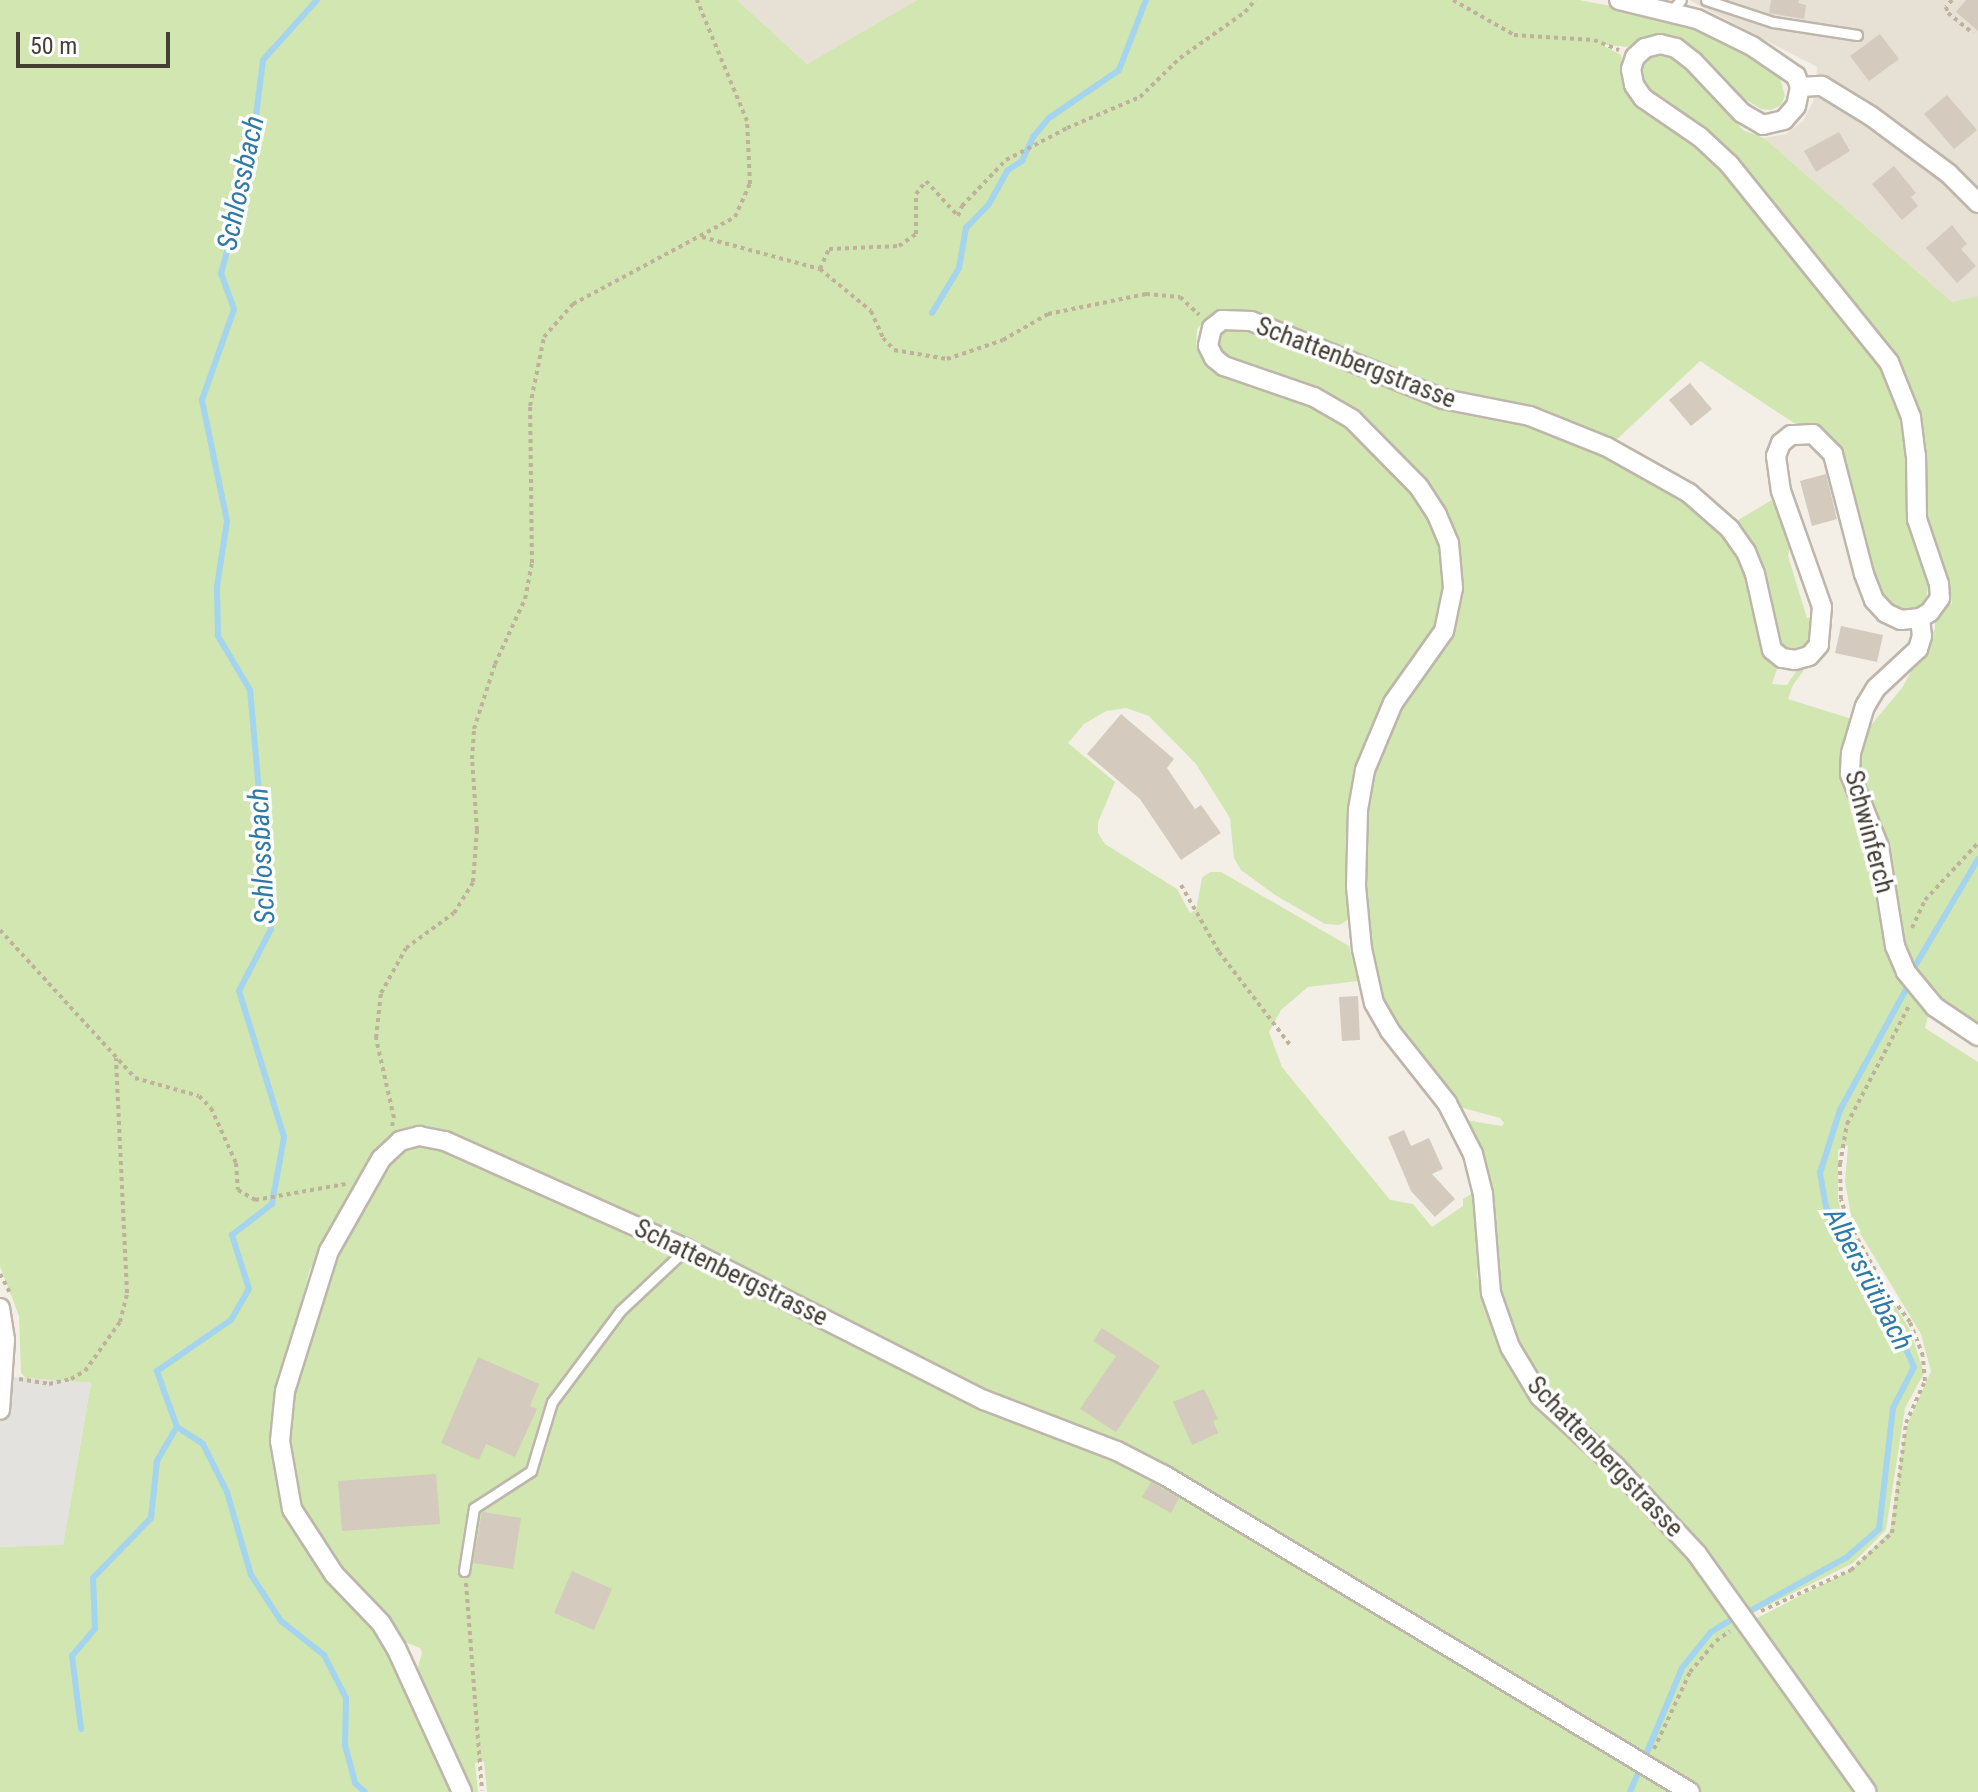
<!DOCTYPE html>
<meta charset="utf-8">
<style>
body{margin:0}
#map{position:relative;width:1978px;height:1792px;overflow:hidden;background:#f3efe7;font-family:"Roboto Condensed",sans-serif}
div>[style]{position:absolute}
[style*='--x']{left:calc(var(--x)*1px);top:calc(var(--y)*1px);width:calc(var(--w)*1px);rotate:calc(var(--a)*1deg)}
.residential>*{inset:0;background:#e7e0d5}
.green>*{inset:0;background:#d1e6b1}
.parking>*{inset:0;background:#e4e2df}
.stream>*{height:6px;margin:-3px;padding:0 3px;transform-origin:3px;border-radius:3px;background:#a5d4ee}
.building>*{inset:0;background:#d4cabd}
.path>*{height:4px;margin-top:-2px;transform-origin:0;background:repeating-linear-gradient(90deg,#c0b19b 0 4px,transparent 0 8px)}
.roads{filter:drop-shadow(2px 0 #beb6aa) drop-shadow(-2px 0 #beb6aa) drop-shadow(0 2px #beb6aa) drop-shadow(0 -2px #beb6aa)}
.lane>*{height:9px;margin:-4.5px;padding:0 4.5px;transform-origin:4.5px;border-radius:4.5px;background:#fff}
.street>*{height:18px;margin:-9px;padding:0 9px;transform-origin:9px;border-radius:9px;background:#fff}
span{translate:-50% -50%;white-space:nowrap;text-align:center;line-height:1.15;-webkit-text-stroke:7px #fff;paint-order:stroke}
.street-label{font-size:26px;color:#463f36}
.water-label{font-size:28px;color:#307aa7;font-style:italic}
.scale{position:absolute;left:16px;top:32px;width:154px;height:36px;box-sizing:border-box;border:4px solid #463f36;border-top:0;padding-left:10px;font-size:24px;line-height:28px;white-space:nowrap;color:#463f36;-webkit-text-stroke:6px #fff;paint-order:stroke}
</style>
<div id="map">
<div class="residential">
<div style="clip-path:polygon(737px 0,917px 0,807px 64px)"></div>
<div style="clip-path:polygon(1689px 0,1978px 0,1978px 296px,1952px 302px,1764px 138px,1786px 134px,1803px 121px,1813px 102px,1817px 67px)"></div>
</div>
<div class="green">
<div style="clip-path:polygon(0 0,737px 0,807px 64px,917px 0,1579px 0,1669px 17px,1729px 45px,1780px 78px,1785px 96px,1781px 105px,1771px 110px,1761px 109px,1740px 96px,1701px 55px,1674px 37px,1661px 34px,1627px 47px,1600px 44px,1621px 55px,1625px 86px,1635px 101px,1681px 131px,1719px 164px,1871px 346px,1901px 403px,1930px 575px,1925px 604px,1906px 612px,1880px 600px,1834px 443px,1829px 436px,1815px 427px,1794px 423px,1700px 361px,1612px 444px,1469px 401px,1252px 314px,1228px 309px,1208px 318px,1197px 329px,1196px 344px,1208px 365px,1218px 372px,1296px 397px,1339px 416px,1406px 480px,1440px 534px,1446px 578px,1439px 625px,1380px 715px,1348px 920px,1339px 925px,1325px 924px,1275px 895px,1241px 870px,1234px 858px,1230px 818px,1196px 764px,1149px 716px,1126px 708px,1106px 711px,1084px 724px,1068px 743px,1115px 782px,1098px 822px,1098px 833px,1105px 844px,1177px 889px,1190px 913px,1196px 910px,1202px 878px,1210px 872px,1221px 872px,1349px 946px,1358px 981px,1308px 987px,1281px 1010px,1269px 1032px,1282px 1067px,1390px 1200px,1413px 1204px,1432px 1227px,1463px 1206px,1463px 1199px,1476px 1191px,1482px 1249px,1477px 1276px,1498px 1330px,1598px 1456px,1671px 1534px,1861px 1792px,487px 1792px,484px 1761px,475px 1763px,478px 1792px,466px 1792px,416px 1674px,422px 1653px,420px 1648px,400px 1640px,355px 1589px,305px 1519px,295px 1490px,285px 1439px,289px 1402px,321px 1289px,393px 1136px,382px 1142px,339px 1225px,310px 1269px,276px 1399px,283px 1489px,390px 1644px,455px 1792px,0 1792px,0 1547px,63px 1544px,91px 1383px,26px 1378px,21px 1373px,19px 1316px,0 1266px)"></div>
<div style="clip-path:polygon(1665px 51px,1694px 75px,1743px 130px,1764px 138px,1952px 302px,1978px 296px,1978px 1024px,1934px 993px,1925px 1028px,1978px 1062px,1978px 1792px,1873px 1792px,1765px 1642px,1755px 1619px,1851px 1570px,1890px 1531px,1903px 1443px,1910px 1418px,1931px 1371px,1921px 1334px,1852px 1220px,1845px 1182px,1848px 1145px,1838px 1150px,1838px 1200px,1844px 1222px,1910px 1330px,1924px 1373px,1905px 1408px,1886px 1530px,1853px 1563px,1753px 1613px,1540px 1389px,1503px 1312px,1465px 1120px,1502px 1126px,1504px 1123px,1500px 1118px,1456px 1106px,1392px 1023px,1374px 984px,1360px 843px,1371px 771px,1395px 710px,1436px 657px,1454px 542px,1360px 418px,1224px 355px,1218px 348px,1221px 333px,1244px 326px,1554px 429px,1671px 489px,1718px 528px,1744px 561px,1766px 655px,1778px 666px,1772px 684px,1787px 685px,1797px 670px,1804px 670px,1793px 685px,1788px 699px,1871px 725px,1902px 688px,1935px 629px,1935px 615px,1952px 603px,1948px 577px,1926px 531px,1921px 491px,1923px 436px,1919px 408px,1902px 369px,1890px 351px,1800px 245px,1651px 96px,1639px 76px,1640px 66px,1647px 57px)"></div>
<div style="clip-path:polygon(1775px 498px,1791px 540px,1788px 556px,1807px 618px,1814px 616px,1808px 590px,1816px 607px,1812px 642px,1794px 654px,1778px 645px,1773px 635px,1759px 570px,1735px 522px)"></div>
</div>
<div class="parking">
<div style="clip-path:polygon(0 1376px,91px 1383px,63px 1545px,0 1547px)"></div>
</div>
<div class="stream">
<div style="--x:932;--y:313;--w:52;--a:-59"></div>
<div style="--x:959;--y:268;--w:41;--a:-80.1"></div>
<div style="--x:966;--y:228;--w:33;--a:-46"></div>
<div style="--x:989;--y:204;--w:39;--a:-61"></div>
<div style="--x:1008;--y:170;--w:17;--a:-33"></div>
<div style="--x:1022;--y:161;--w:26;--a:-65"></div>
<div style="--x:1033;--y:137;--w:25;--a:-50"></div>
<div style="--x:1049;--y:118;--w:85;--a:-34.4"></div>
<div style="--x:1119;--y:70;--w:75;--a:-68.9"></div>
<div style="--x:1915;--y:966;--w:124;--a:-59.5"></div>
<div style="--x:177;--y:1427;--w:31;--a:33"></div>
<div style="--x:203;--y:1444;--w:54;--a:63.4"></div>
<div style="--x:227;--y:1492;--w:86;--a:73.9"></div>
<div style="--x:251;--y:1575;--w:55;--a:56.9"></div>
<div style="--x:281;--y:1621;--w:55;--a:38.3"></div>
<div style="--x:324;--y:1655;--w:48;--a:62.9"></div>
<div style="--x:346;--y:1698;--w:47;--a:91.2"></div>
<div style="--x:345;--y:1745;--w:39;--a:75"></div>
<div style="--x:355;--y:1783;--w:13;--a:42"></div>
<div style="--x:1748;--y:1612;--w:113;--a:-29.1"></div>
<div style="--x:1847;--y:1557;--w:43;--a:-41.2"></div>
<div style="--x:1879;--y:1529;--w:122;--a:-83.4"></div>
<div style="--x:1893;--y:1408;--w:46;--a:-62.9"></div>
<div style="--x:1914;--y:1367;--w:60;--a:-114.4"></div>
<div style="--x:1889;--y:1312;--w:122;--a:-121"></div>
<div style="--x:1826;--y:1207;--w:35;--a:-100"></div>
<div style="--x:1820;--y:1173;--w:66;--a:-72.4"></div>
<div style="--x:1840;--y:1110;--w:144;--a:-61.3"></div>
<div style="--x:81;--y:1729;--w:74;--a:-97"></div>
<div style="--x:72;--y:1656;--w:35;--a:-50"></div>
<div style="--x:95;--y:1629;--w:51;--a:-92.2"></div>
<div style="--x:93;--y:1578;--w:83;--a:-46"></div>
<div style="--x:151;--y:1518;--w:57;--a:-84"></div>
<div style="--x:157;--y:1461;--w:39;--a:-60"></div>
<div style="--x:177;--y:1427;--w:59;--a:-109.7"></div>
<div style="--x:157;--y:1371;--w:90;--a:-34.6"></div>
<div style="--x:231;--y:1320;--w:36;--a:-60"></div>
<div style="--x:249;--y:1289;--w:57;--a:-107.5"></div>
<div style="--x:232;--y:1235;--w:51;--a:-37.8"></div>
<div style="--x:272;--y:1204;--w:68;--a:-79.8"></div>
<div style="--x:284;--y:1137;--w:153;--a:-107.1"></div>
<div style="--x:239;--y:991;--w:70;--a:-62.7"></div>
<div style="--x:271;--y:929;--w:240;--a:-95"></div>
<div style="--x:250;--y:690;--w:63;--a:-120.7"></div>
<div style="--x:218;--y:636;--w:49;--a:-91.2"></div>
<div style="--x:217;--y:587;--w:67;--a:-81.4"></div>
<div style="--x:227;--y:521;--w:124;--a:-101.7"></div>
<div style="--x:202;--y:400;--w:96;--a:-70.6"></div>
<div style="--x:234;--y:309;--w:37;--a:-110"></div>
<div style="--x:221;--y:274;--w:115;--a:-75.4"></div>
<div style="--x:250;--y:163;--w:104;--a:-82.8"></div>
<div style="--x:263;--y:60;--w:81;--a:-48"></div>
<div style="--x:1645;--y:1757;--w:96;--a:-67.4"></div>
<div style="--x:1682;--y:1668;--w:46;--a:-51.1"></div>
<div style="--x:1711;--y:1632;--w:21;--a:-31"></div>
<div style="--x:1630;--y:1792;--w:23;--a:-67"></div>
</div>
<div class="building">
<div style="clip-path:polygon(1771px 0,1799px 0,1798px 3px,1806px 5px,1804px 19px,1769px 13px)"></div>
<div style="clip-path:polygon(1966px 0,1978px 0,1978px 31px,1956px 12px)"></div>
<div style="clip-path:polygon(1880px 34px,1899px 59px,1869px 81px,1850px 56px)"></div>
<div style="clip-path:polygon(1947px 95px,1977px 130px,1954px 149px,1924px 114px)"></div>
<div style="clip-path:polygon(1839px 132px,1850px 151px,1816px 172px,1804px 151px)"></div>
<div style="clip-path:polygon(1894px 166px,1916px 193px,1911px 197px,1918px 206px,1902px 220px,1872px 184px)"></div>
<div style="clip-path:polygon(1952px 225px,1967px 244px,1961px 249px,1976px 266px,1957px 283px,1926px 248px)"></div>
<div style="clip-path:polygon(1690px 383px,1712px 409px,1691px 426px,1669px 400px)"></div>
<div style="clip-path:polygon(1826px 474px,1837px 519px,1812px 526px,1800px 481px)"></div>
<div style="clip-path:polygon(1841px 626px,1883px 635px,1877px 662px,1835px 653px)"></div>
<div style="clip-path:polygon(1121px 714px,1174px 759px,1167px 768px,1195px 809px,1201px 805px,1221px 833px,1181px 860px,1140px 799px,1087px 754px)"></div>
<div style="clip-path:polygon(1358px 996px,1360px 1040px,1342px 1041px,1339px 997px)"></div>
<div style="clip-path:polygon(1404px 1130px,1411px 1146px,1429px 1138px,1443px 1169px,1432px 1174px,1455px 1199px,1435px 1217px,1411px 1191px,1388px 1137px)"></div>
<div style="clip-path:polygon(1102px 1328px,1160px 1366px,1116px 1432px,1080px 1409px,1116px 1356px,1093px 1341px)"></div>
<div style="clip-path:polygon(478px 1357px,539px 1384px,530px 1406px,537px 1409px,515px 1457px,486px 1444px,479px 1460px,441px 1443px)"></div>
<div style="clip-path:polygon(1204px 1389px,1218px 1419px,1213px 1421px,1218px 1433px,1192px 1445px,1173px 1402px)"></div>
<div style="clip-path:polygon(436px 1474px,440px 1524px,342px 1531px,338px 1481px)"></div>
<div style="clip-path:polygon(1151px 1482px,1179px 1498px,1171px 1513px,1142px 1497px)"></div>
<div style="clip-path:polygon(482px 1512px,521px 1518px,513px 1569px,473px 1563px)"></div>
<div style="clip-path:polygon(572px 1571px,612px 1589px,594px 1630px,554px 1613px)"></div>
</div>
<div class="path">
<div style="--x:1453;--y:0;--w:70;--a:29.8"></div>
<div style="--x:1514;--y:35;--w:80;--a:3.6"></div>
<div style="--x:1594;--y:40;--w:27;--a:22"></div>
<div style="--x:1952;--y:0;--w:9;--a:131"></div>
<div style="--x:1946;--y:7;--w:6;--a:72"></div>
<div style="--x:1948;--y:13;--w:32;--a:39"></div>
<div style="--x:702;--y:237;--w:122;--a:15.2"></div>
<div style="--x:820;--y:269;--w:66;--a:39.5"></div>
<div style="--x:871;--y:311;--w:30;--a:66"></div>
<div style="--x:883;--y:338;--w:16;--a:47"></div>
<div style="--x:894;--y:350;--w:54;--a:9.6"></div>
<div style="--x:947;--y:359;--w:59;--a:-18.7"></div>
<div style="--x:1003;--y:340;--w:52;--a:-30"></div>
<div style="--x:1048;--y:314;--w:100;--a:-11.5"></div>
<div style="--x:1146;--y:294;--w:34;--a:5"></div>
<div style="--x:1180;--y:297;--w:26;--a:43"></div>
<div style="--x:820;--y:269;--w:22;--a:-66"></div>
<div style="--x:829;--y:249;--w:70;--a:-2.5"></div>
<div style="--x:899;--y:246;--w:21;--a:-35"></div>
<div style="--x:916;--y:234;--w:40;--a:-90"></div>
<div style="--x:916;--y:194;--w:16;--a:-52"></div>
<div style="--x:926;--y:181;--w:47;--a:47.6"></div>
<div style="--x:958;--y:216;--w:11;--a:-68"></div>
<div style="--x:962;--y:206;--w:64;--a:-46.3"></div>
<div style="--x:1006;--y:160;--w:69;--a:-27.7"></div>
<div style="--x:1067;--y:128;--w:79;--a:-23"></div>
<div style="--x:1140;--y:97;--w:56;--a:-44.3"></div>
<div style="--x:1180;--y:58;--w:80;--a:-35.3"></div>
<div style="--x:1245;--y:12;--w:16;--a:-50"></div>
<div style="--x:1181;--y:885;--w:77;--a:60.4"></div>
<div style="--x:1219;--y:952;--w:117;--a:52.6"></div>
<div style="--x:1912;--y:928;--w:31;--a:-65"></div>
<div style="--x:1925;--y:900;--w:78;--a:-47.1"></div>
<div style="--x:0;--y:930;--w:200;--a:47.6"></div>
<div style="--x:135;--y:1078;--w:66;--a:15.7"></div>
<div style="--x:199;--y:1096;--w:17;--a:45"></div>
<div style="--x:211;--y:1108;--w:60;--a:65.6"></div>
<div style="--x:236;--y:1163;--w:27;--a:86"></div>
<div style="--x:238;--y:1190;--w:20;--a:30"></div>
<div style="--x:255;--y:1200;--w:92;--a:-10"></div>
<div style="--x:392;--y:1126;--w:8;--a:-76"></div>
<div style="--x:394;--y:1118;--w:82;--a:-102.7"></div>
<div style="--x:376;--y:1038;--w:45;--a:-83.7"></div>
<div style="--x:381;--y:993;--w:51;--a:-60.9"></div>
<div style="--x:406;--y:948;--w:59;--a:-36.1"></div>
<div style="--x:454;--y:913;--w:36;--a:-58"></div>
<div style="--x:473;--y:882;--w:52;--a:-85.6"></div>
<div style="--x:477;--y:830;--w:71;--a:-94"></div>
<div style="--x:472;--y:759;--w:30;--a:-86"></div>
<div style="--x:474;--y:729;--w:68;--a:-72.1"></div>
<div style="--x:495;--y:664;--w:72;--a:-65.2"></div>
<div style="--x:525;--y:599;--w:37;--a:-79"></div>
<div style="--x:532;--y:563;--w:157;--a:-90.7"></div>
<div style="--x:530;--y:406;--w:70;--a:-78.5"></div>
<div style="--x:544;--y:337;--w:44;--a:-48.7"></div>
<div style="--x:573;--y:304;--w:184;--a:-28.2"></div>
<div style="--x:735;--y:217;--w:36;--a:-66"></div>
<div style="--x:750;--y:184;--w:63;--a:-92.7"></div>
<div style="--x:747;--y:121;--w:131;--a:-112.5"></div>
<div style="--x:0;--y:1274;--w:21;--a:62"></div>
<div style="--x:19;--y:1379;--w:30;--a:9"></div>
<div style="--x:49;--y:1384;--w:23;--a:-13"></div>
<div style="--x:71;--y:1379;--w:16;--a:-30"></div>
<div style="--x:85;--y:1371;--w:60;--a:-54.5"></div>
<div style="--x:120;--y:1322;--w:30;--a:-76"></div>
<div style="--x:127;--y:1293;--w:235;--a:-92.7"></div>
<div style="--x:466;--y:1583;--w:208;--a:85.6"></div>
<div style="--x:1761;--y:1611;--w:99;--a:-24.5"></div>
<div style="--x:1851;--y:1570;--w:55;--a:-42.1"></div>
<div style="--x:1892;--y:1533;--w:111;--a:-82.7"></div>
<div style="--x:1906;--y:1423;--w:46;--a:-65.7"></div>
<div style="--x:1925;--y:1381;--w:25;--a:-95"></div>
<div style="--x:1923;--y:1356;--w:36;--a:-111"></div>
<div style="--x:1910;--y:1322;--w:39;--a:-127"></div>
<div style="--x:1887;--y:1291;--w:77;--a:-119.6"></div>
<div style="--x:1849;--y:1224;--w:26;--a:-108"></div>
<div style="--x:1841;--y:1199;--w:35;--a:-92"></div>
<div style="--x:1840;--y:1164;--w:41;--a:-80.1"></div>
<div style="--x:1847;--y:1124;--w:133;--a:-62.3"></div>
<div style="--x:1654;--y:1749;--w:85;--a:-64.9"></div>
<div style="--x:1690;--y:1672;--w:40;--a:-50"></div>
<div style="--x:1716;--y:1641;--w:17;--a:-36"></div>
</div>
<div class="roads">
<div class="lane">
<div style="--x:1706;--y:0;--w:71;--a:18.2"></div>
<div style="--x:1773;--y:22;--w:85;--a:8.8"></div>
<div style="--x:1672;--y:10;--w:13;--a:-48"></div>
<div style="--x:464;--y:1571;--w:64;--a:-81"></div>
<div style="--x:474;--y:1508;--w:68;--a:-33"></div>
<div style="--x:531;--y:1471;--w:72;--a:-73.1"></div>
<div style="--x:552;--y:1402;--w:114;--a:-53.2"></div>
<div style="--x:620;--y:1311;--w:89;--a:-43.2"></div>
</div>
<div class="street">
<div style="--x:1619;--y:0;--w:80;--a:13.7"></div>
<div style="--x:1697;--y:19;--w:61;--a:26.1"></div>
<div style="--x:1752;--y:46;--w:53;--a:34.3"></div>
<div style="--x:1796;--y:76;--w:12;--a:70"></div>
<div style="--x:1800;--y:87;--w:19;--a:102"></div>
<div style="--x:1796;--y:106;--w:18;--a:131"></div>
<div style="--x:1784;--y:120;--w:22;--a:167"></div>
<div style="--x:1763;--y:125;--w:24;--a:-150"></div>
<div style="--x:1742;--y:113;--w:70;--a:-133.3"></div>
<div style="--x:1694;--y:62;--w:23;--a:-142"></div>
<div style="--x:1676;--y:48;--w:16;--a:-166"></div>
<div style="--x:1660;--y:44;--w:16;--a:165"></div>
<div style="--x:1645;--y:48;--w:13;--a:138"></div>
<div style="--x:1635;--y:57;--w:13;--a:108"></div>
<div style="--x:1631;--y:69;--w:16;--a:79"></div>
<div style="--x:1634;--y:85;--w:16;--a:55"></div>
<div style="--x:1643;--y:98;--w:69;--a:34.4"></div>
<div style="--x:1700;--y:137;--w:40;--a:43"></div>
<div style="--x:1729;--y:164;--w:255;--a:51.1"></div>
<div style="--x:1889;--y:362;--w:59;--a:68.2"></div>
<div style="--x:1911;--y:417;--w:38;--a:83"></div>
<div style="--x:1916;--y:455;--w:64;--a:89.1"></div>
<div style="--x:1917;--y:519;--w:69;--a:71.3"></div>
<div style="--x:1939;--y:584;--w:14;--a:86"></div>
<div style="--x:1940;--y:598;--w:17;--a:126"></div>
<div style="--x:1930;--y:612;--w:12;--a:149"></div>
<div style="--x:1920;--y:618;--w:19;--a:174"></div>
<div style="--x:1901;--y:620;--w:17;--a:-155"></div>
<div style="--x:1886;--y:613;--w:18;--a:-133"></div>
<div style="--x:1874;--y:600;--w:28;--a:-111"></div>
<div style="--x:1864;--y:574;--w:124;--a:-104.5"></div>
<div style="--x:1833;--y:454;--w:28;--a:-135"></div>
<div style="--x:1813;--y:434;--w:22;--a:177"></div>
<div style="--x:1791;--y:435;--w:13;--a:141"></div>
<div style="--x:1781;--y:443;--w:14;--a:111"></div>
<div style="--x:1776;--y:456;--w:35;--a:82"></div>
<div style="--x:1781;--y:491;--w:123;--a:70.5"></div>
<div style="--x:1822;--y:607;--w:38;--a:95"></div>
<div style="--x:1819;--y:645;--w:15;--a:132"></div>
<div style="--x:1809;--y:656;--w:15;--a:164"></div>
<div style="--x:1795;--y:660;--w:13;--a:-171"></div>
<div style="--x:1782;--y:658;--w:13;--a:-141"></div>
<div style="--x:1772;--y:650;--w:78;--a:-102.6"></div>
<div style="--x:1755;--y:574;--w:24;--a:-112"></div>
<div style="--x:1746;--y:552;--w:28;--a:-125"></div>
<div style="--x:1730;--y:529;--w:55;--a:-138.7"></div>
<div style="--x:1689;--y:493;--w:94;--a:-150.7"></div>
<div style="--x:1607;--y:447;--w:83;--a:-158.1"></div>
<div style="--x:1530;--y:416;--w:89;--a:-168.9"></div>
<div style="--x:1443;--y:399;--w:207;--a:-157.9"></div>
<div style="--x:1251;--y:321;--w:29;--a:-178"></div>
<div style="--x:1222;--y:320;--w:13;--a:141"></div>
<div style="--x:1212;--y:328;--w:18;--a:103"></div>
<div style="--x:1208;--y:346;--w:13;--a:63"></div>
<div style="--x:1214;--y:358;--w:13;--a:39"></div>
<div style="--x:1224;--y:366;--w:95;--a:19"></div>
<div style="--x:1314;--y:397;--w:44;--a:30.1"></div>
<div style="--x:1352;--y:419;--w:95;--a:45.4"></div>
<div style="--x:1419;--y:487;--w:33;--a:57"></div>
<div style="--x:1437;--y:515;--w:30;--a:67"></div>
<div style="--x:1449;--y:543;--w:45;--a:84.9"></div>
<div style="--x:1453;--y:588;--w:44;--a:101.8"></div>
<div style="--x:1444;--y:631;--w:88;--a:125.3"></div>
<div style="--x:1393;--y:703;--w:73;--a:112.7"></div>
<div style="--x:1365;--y:770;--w:40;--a:100"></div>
<div style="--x:1358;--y:809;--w:77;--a:91.5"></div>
<div style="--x:1356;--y:886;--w:63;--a:84.6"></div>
<div style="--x:1362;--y:949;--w:55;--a:77.5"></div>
<div style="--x:1374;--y:1003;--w:32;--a:60"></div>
<div style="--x:1390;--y:1031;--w:92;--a:51.6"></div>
<div style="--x:1447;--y:1103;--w:57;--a:63"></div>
<div style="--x:1473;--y:1154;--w:41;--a:76"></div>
<div style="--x:1483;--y:1194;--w:99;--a:85.4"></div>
<div style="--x:1491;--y:1293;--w:57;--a:70.6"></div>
<div style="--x:1510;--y:1347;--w:58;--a:59"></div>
<div style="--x:1540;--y:1397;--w:103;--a:42.6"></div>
<div style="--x:1616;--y:1467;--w:119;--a:47"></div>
<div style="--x:1697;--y:1554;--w:292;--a:54.5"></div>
<div style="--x:1800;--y:87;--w:22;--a:-3"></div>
<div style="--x:1822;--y:86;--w:57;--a:31.5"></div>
<div style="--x:1871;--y:116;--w:97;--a:36.6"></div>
<div style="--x:1949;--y:174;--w:41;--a:45"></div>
<div style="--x:1920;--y:618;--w:18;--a:84"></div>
<div style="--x:1922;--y:636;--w:14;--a:107"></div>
<div style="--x:1918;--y:649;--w:57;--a:137.1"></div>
<div style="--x:1876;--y:688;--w:21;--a:121"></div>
<div style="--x:1865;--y:706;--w:49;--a:106.6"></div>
<div style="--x:1851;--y:753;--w:21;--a:93"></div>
<div style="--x:1850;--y:774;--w:79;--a:68.3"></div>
<div style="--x:1879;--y:847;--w:100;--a:80.8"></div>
<div style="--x:1895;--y:946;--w:28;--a:67"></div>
<div style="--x:1906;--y:972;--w:45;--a:50.4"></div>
<div style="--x:1935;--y:1007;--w:52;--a:34"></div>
<div style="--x:0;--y:1308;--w:32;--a:81"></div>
<div style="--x:5;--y:1340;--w:70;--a:94.1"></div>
<div style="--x:462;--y:1792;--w:158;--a:-114.6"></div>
<div style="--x:396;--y:1648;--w:29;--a:-121"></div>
<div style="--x:381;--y:1623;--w:68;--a:-133.8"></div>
<div style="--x:334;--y:1574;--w:77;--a:-122.9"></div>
<div style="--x:292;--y:1509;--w:69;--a:-100"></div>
<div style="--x:280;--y:1441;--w:50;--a:-84.3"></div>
<div style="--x:285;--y:1391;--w:147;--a:-72.6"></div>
<div style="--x:329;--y:1251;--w:106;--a:-60.5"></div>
<div style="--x:381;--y:1159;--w:26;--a:-43"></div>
<div style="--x:400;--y:1141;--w:20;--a:-15"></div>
<div style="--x:419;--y:1136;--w:26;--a:11"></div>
<div style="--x:445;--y:1141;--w:264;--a:24.1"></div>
<div style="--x:686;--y:1249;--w:334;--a:26.9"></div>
<div style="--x:984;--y:1400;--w:142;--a:21"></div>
<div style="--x:1117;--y:1451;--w:53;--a:27.1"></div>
<div style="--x:1164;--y:1475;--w:614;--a:31.08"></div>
</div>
</div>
<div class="street-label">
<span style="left:1356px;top:363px;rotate:21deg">Schattenbergstrasse</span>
<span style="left:1869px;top:832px;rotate:75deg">Schwinferch</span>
<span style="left:731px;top:1273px;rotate:26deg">Schattenbergstrasse</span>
<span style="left:1605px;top:1457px;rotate:46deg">Schattenbergstrasse</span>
</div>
<div class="water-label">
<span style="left:241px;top:183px;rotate:-78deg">Schlossbach</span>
<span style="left:262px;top:856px;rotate:-93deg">Schlossbach</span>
<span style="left:1868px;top:1279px;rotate:62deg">Albersrütibach</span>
</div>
<div class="scale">50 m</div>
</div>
